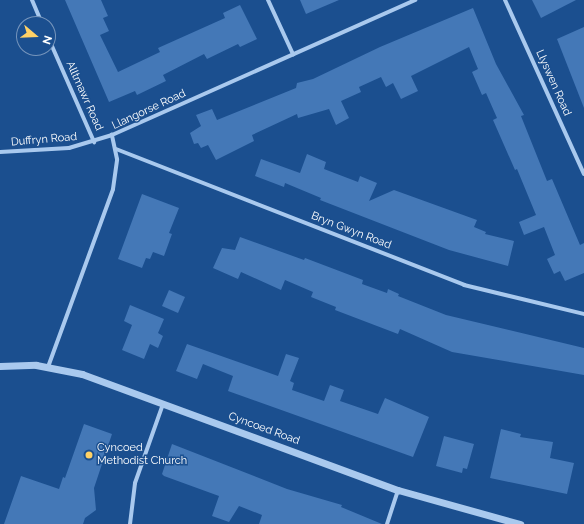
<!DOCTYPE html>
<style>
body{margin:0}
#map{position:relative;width:584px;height:524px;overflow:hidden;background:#1b4f8f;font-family:Raleway,sans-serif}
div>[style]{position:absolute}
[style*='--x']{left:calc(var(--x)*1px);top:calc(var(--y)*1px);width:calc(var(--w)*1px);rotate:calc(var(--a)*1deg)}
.building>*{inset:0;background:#4478b7}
.minor>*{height:4px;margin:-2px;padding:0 2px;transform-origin:2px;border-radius:2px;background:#a9c9ee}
.tertiary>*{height:7px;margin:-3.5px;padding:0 3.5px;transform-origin:3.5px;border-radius:3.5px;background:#a9c9ee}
.dots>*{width:11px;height:11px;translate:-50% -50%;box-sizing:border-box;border:2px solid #1b4f8f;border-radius:50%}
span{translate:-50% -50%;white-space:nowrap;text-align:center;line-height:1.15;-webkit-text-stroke:3px #1b4f8f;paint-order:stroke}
.street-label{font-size:11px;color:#fff}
.poi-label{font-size:11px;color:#fff}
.left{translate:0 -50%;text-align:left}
.north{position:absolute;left:16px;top:16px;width:40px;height:40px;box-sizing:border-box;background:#1b4f8f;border:1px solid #7695bc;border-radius:50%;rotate:109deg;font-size:11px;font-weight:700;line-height:16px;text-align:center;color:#fff}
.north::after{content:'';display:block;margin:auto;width:14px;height:18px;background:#ffd166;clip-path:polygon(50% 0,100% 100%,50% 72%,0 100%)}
</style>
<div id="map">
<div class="building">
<div style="clip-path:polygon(65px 0,101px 0,108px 16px,103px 18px,109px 31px,100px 35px,118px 72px,160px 52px,158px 48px,225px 18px,223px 13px,240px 5px,257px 39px,240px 47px,238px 44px,207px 59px,204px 54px,163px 75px,166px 81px,137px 95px,135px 91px,109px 102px)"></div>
<div style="clip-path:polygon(300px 0,339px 0,306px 14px)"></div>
<div style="clip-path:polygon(532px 0,576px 0,541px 18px)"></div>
<div style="clip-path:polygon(473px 8px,496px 64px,524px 115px,521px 116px,547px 181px,552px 179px,580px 245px,584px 243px,584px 273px,565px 281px,560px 271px,554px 274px,547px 259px,555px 255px,544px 227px,524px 235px,519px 222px,536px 215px,517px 169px,515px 170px,493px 120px,497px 118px,486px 93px,482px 95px,472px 72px,478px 69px,469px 47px,411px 76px,418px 91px,401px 99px,393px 83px,386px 87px,381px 77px,359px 87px,361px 92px,341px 101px,349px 118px,336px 125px,329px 109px,298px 118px,297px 114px,252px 135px,254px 141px,216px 160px,208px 145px,201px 148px,198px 143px,194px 144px,190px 133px,201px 126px,196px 115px,212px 109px,217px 120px,296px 88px,297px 83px,313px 79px,380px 47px)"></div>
<div style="clip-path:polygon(584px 27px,584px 108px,557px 39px)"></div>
<div style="clip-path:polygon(307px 154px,326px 162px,324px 169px,358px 182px,360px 176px,377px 183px,369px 201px,394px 190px,477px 220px,474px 227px,486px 232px,485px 234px,514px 241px,508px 266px,449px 250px,320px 200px,321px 198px,285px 183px,284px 187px,255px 176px,261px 159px,300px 173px)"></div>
<div style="clip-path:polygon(142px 194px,179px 208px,169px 233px,172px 234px,164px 256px,153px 252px,150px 259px,146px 258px,142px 268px,118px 259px)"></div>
<div style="clip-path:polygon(240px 237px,304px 260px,305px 258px,363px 280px,362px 284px,387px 293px,388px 289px,399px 294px,398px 296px,446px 315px,584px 348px,584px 375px,452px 352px,400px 329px,398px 334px,335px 310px,336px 307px,311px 297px,313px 292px,285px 280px,281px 290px,241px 272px,238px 279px,213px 268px,222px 248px,235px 250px)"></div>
<div style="clip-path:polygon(169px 290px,185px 297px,178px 313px,162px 306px)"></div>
<div style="clip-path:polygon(130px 305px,164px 319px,158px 333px,163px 336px,158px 348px,150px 344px,144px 359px,122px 350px,132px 325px,124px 321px)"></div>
<div style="clip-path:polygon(187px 344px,278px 376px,286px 354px,299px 358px,290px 381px,294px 383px,292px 390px,324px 401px,330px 385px,344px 390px,340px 401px,378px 414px,385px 398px,429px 417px,413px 457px,228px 391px,233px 376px,203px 364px,197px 379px,176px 371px)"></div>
<div style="clip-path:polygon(84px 424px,112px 434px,94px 488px,96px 510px,85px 518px,83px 524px,4px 524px,21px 476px,59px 489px,63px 477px,65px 478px)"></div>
<div style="clip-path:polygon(501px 429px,521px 434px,520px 437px,553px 442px,550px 458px,574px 463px,567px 494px,490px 478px)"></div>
<div style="clip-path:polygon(444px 436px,474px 444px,467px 469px,463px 468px,462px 473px,436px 466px)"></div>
<div style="clip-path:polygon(172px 444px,287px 489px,342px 505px,341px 507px,382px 524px,259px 524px,262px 515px,239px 506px,229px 522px,212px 516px,219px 496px,164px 476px,162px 474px)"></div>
</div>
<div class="minor">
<div style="--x:32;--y:0;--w:26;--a:67"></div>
<div style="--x:268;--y:0;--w:60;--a:65.2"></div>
<div style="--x:505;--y:0;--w:191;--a:65.6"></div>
<div style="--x:48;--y:37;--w:115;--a:66.3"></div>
<div style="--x:116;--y:149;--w:374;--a:21.3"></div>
<div style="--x:464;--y:285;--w:123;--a:13.6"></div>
<div style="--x:0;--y:152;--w:69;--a:-3.3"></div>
<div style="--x:69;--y:148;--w:45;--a:-16.8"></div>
<div style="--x:48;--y:367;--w:189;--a:-69.9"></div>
<div style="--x:113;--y:189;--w:30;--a:-82"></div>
<div style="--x:117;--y:159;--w:25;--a:-102"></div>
<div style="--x:112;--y:135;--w:332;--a:-24"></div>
<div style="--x:130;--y:524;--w:41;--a:-83"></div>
<div style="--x:135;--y:483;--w:84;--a:-70.5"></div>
<div style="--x:387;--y:524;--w:36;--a:-72"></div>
</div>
<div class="tertiary">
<div style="--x:0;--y:366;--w:36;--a:-2"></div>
<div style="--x:36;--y:365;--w:47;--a:11.1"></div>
<div style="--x:82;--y:374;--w:337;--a:20.2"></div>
<div style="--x:398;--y:490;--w:127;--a:15.6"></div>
</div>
<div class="dots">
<div style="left:89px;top:455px;background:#ffd166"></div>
</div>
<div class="street-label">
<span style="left:553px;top:83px;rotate:66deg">Llyswen Road</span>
<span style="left:84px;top:96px;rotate:66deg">Alltmawr Road</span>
<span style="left:149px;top:110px;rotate:-25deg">Llangorse Road</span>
<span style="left:44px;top:140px;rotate:-5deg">Duffryn Road</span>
<span style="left:351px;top:231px;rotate:21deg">Bryn Gwyn Road</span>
<span style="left:264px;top:429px;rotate:20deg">Cyncoed Road</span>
</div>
<div class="poi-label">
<span class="left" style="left:97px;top:455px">Cyncoed<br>Methodist Church</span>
</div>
<div class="north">N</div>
</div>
